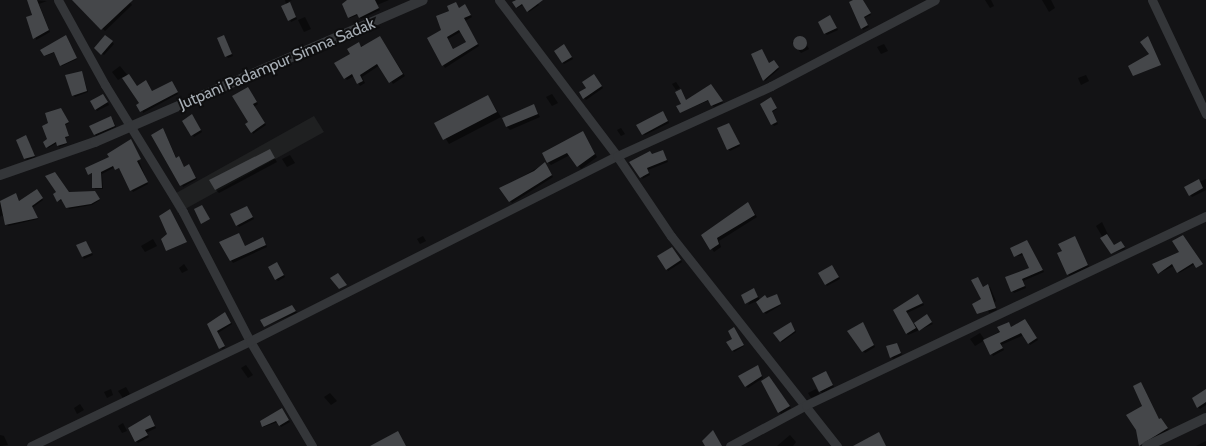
<!DOCTYPE html>
<style>
body{margin:0}
#map{position:relative;width:1206px;height:446px;overflow:hidden;background:#131315;font-family:Cabin,sans-serif}
div>[style]{position:absolute}
[style*='--x']{left:calc(var(--x)*1px);top:calc(var(--y)*1px);width:calc(var(--w)*1px);rotate:calc(var(--a)*1deg)}
.built>*{inset:0;background:#1f2021}
.shadow>*{inset:0;background:#0007}
.building>*{inset:0;background:#45474a}
.round{border-radius:50%}
.minor>*{height:9px;margin:-4.5px;padding:0 4.5px;transform-origin:4.5px;border-radius:4.5px;background:#343639}
.tertiary>*{height:10px;margin:-5px;padding:0 5px;transform-origin:5px;border-radius:5px;background:#343639}
span{translate:-50% -50%;white-space:nowrap;text-align:center;line-height:1.15;-webkit-text-stroke:4px #0e0e0f;paint-order:stroke}
.street-label{font-size:16px;color:#a6adb4}
</style>
<div id="map">
<div class="built">
<div style="clip-path:polygon(314px 116px,324px 132px,178px 213px,169px 197px)"></div>
</div>
<div class="shadow">
<div style="clip-path:polygon(29px 0,47px 1px,39px 4px,50px 32px,36px 40px)"></div>
<div style="clip-path:polygon(78px 0,128px 0,132px 5px,105px 31px,76px 2px)"></div>
<div style="clip-path:polygon(285px 0,292px 0,288px 2px,297px 19px,291px 22px)"></div>
<div style="clip-path:polygon(350px 0,389px 0,377px 5px,380px 10px,361px 19px,358px 15px,350px 18px,343px 4px)"></div>
<div style="clip-path:polygon(514px 0,535px 0,539px 5px,529px 12px,523px 5px,517px 8px)"></div>
<div style="clip-path:polygon(855px 0,863px 0,871px 15px,864px 18px,869px 27px,863px 30px)"></div>
<div style="clip-path:polygon(985px 0,991px 0,994px 6px,990px 8px)"></div>
<div style="clip-path:polygon(1042px 0,1051px 0,1055px 8px,1049px 12px)"></div>
<div style="clip-path:polygon(evenodd,465px 6px,472px 17px,465px 21px,479px 46px,445px 68px,429px 38px,443px 30px,465px 6px,462px 31px,467px 42px,454px 50px,448px 39px,462px 31px)"></div>
<div style="clip-path:polygon(305px 17px,311px 29px,304px 32px,298px 20px)"></div>
<div style="clip-path:polygon(832px 19px,838px 30px,827px 35px,825px 33px)"></div>
<div style="clip-path:polygon(105px 36px,114px 44px,104px 55px,95px 48px)"></div>
<div style="clip-path:polygon(802px 36px,809px 49px,801px 53px,792px 42px)"></div>
<div style="clip-path:polygon(224px 37px,233px 56px,228px 58px,219px 39px)"></div>
<div style="clip-path:polygon(67px 38px,77px 59px,62px 66px,56px 52px,45px 56px)"></div>
<div style="clip-path:polygon(382px 40px,405px 76px,393px 84px,380px 65px,362px 77px,365px 83px,360px 86px,354px 76px,347px 80px,345px 78px,352px 54px,361px 46px)"></div>
<div style="clip-path:polygon(884px 44px,888px 51px,881px 54px,877px 47px)"></div>
<div style="clip-path:polygon(566px 48px,573px 59px,564px 64px,563px 63px)"></div>
<div style="clip-path:polygon(774px 62px,779px 69px,765px 81px,769px 64px)"></div>
<div style="clip-path:polygon(120px 66px,137px 87px,147px 84px,153px 92px,173px 84px,178px 94px,143px 113px,141px 103px,123px 77px,118px 80px,112px 72px)"></div>
<div style="clip-path:polygon(82px 72px,88px 92px,75px 97px,73px 95px)"></div>
<div style="clip-path:polygon(1086px 75px,1089px 81px,1081px 85px,1078px 78px)"></div>
<div style="clip-path:polygon(595px 77px,603px 88px,586px 100px,581px 93px)"></div>
<div style="clip-path:polygon(676px 82px,680px 88px,676px 90px,672px 84px)"></div>
<div style="clip-path:polygon(712px 86px,723px 103px,714px 107px,710px 100px,681px 112px,687px 102px)"></div>
<div style="clip-path:polygon(249px 90px,258px 104px,254px 107px,266px 125px,253px 134px)"></div>
<div style="clip-path:polygon(552px 94px,558px 103px,552px 106px,546px 97px)"></div>
<div style="clip-path:polygon(488px 96px,501px 117px,449px 144px,436px 123px)"></div>
<div style="clip-path:polygon(105px 97px,109px 105px,97px 111px,96px 109px)"></div>
<div style="clip-path:polygon(772px 100px,777px 109px,772px 112px,778px 124px,774px 126px,762px 104px)"></div>
<div style="clip-path:polygon(534px 106px,540px 117px,510px 130px,507px 127px,503px 118px)"></div>
<div style="clip-path:polygon(62px 110px,69px 123px,65px 125px,69px 137px,65px 138px,67px 144px,59px 147px,57px 143px,48px 148px,50px 124px)"></div>
<div style="clip-path:polygon(665px 114px,669px 123px,645px 135px,643px 134px)"></div>
<div style="clip-path:polygon(112px 118px,116px 127px,96px 136px,95px 134px)"></div>
<div style="clip-path:polygon(194px 118px,202px 132px,194px 137px,184px 121px)"></div>
<div style="clip-path:polygon(729px 124px,740px 146px,730px 151px,728px 149px)"></div>
<div style="clip-path:polygon(621px 128px,625px 134px,621px 136px,617px 130px)"></div>
<div style="clip-path:polygon(164px 131px,177px 159px,185px 168px,190px 168px,197px 179px,183px 187px)"></div>
<div style="clip-path:polygon(583px 133px,597px 157px,581px 169px,570px 155px,551px 165px,548px 162px,543px 154px)"></div>
<div style="clip-path:polygon(26px 137px,36px 158px,27px 160px,25px 159px)"></div>
<div style="clip-path:polygon(132px 142px,148px 184px,133px 192px,121px 169px,115px 167px,102px 174px,103px 189px,95px 189px,94px 174px,89px 174px)"></div>
<div style="clip-path:polygon(269px 150px,277px 162px,219px 193px,216px 190px)"></div>
<div style="clip-path:polygon(663px 151px,668px 162px,648px 170px,650px 175px,642px 179px,652px 155px)"></div>
<div style="clip-path:polygon(290px 155px,295px 163px,287px 167px,282px 159px)"></div>
<div style="clip-path:polygon(544px 164px,553px 177px,512px 203px,501px 189px)"></div>
<div style="clip-path:polygon(1206px 179px,1206px 190px,1192px 197px,1186px 188px)"></div>
<div style="clip-path:polygon(38px 192px,43px 200px,32px 208px,38px 219px,8px 226px,2px 215px,0 217px,0 203px,16px 194px,20px 202px)"></div>
<div style="clip-path:polygon(58px 193px,96px 194px,100px 200px,92px 205px,69px 209px,63px 200px,58px 201px)"></div>
<div style="clip-path:polygon(750px 206px,757px 217px,719px 241px,721px 247px,714px 252px,703px 235px)"></div>
<div style="clip-path:polygon(247px 207px,254px 219px,239px 227px,237px 225px)"></div>
<div style="clip-path:polygon(1102px 222px,1114px 247px,1122px 243px,1125px 249px,1112px 253px,1096px 226px)"></div>
<div style="clip-path:polygon(239px 235px,245px 247px,264px 240px,267px 247px,233px 263px,220px 243px)"></div>
<div style="clip-path:polygon(423px 236px,426px 241px,420px 244px,417px 239px)"></div>
<div style="clip-path:polygon(1075px 238px,1089px 267px,1069px 276px,1064px 251px)"></div>
<div style="clip-path:polygon(153px 239px,157px 246px,145px 252px,141px 246px)"></div>
<div style="clip-path:polygon(1027px 241px,1044px 272px,1023px 281px,1026px 288px,1014px 293px,1007px 278px,1030px 269px,1024px 255px,1015px 256px)"></div>
<div style="clip-path:polygon(86px 242px,93px 255px,84px 259px,83px 257px)"></div>
<div style="clip-path:polygon(673px 250px,682px 262px,668px 271px,667px 269px)"></div>
<div style="clip-path:polygon(1181px 253px,1195px 264px,1179px 273px,1174px 266px,1159px 273px)"></div>
<div style="clip-path:polygon(277px 263px,285px 277px,278px 281px,276px 279px)"></div>
<div style="clip-path:polygon(184px 264px,188px 270px,182px 273px,179px 268px)"></div>
<div style="clip-path:polygon(834px 268px,840px 279px,827px 286px,826px 284px)"></div>
<div style="clip-path:polygon(978px 278px,983px 288px,990px 287px,996px 301px,993px 303px,997px 310px,989px 313px,988px 310px,978px 313px,983px 300px)"></div>
<div style="clip-path:polygon(755px 292px,760px 300px,778px 297px,781px 305px,766px 314px,757px 301px,748px 305px)"></div>
<div style="clip-path:polygon(920px 298px,924px 305px,907px 313px,914px 325px,926px 316px,933px 324px,908px 335px,894px 310px)"></div>
<div style="clip-path:polygon(294px 308px,297px 313px,265px 326px)"></div>
<div style="clip-path:polygon(226px 315px,232px 324px,218px 333px,225px 348px,222px 349px,208px 325px)"></div>
<div style="clip-path:polygon(1027px 323px,1038px 340px,1030px 345px,1024px 335px,1001px 345px,1004px 350px,993px 356px,985px 340px,975px 346px,970px 339px,980px 333px,985px 340px,1010px 325px,1012px 329px)"></div>
<div style="clip-path:polygon(863px 324px,875px 347px,865px 353px,848px 332px)"></div>
<div style="clip-path:polygon(792px 325px,796px 332px,782px 342px,774px 334px)"></div>
<div style="clip-path:polygon(735px 330px,744px 346px,734px 352px,728px 343px,734px 339px)"></div>
<div style="clip-path:polygon(897px 344px,902px 355px,893px 359px,888px 347px)"></div>
<div style="clip-path:polygon(246px 365px,253px 375px,248px 378px,241px 368px)"></div>
<div style="clip-path:polygon(758px 366px,763px 378px,748px 388px,746px 386px)"></div>
<div style="clip-path:polygon(827px 374px,834px 387px,822px 393px,820px 391px)"></div>
<div style="clip-path:polygon(771px 380px,791px 408px,781px 414px,779px 412px)"></div>
<div style="clip-path:polygon(1141px 383px,1159px 421px,1169px 430px,1143px 446px)"></div>
<div style="clip-path:polygon(126px 387px,130px 394px,123px 398px,118px 391px)"></div>
<div style="clip-path:polygon(111px 389px,113px 395px,107px 398px,104px 392px)"></div>
<div style="clip-path:polygon(816px 389px,820px 394px,811px 398px,808px 393px)"></div>
<div style="clip-path:polygon(1206px 391px,1206px 405px,1200px 409px,1198px 407px)"></div>
<div style="clip-path:polygon(330px 393px,337px 401px,331px 405px,324px 397px)"></div>
<div style="clip-path:polygon(80px 404px,84px 410px,77px 414px,74px 408px)"></div>
<div style="clip-path:polygon(283px 411px,290px 422px,281px 427px,278px 422px,263px 427px,261px 421px)"></div>
<div style="clip-path:polygon(151px 419px,156px 428px,146px 433px,149px 437px,138px 443px,136px 441px)"></div>
<div style="clip-path:polygon(123px 423px,127px 431px,122px 433px,118px 426px)"></div>
<div style="clip-path:polygon(0 435px,4px 436px,8px 445px,0 446px)"></div>
<div style="clip-path:polygon(790px 435px,796px 442px,793px 446px,777px 446px)"></div>
<div style="clip-path:polygon(1206px 441px,1206px 446px,1196px 446px)"></div>
</div>
<div class="building">
<div style="clip-path:polygon(27px 0,37px 0,49px 30px,33px 39px,26px 17px,32px 15px)"></div>
<div style="clip-path:polygon(72px 0,133px 0,101px 30px)"></div>
<div style="clip-path:polygon(347px 0,375px 0,379px 8px,359px 18px,357px 14px,348px 18px,342px 4px)"></div>
<div style="clip-path:polygon(516px 0,543px 0,527px 12px,522px 4px,516px 8px,512px 2px)"></div>
<div style="clip-path:polygon(853px 0,863px 0,871px 13px,864px 17px,868px 25px,861px 29px,849px 2px)"></div>
<div style="clip-path:polygon(290px 2px,296px 17px,288px 21px,281px 6px)"></div>
<div style="clip-path:polygon(evenodd,456px 2px,459px 8px,465px 4px,471px 15px,464px 18px,478px 44px,442px 66px,427px 38px,441px 30px,436px 16px,449px 11px,447px 6px,456px 2px,459px 30px,466px 42px,453px 49px,447px 37px,459px 30px)"></div>
<div style="clip-path:polygon(830px 15px,837px 28px,824px 34px,818px 22px)"></div>
<div style="clip-path:polygon(66px 35px,77px 58px,60px 66px,54px 52px,44px 56px,40px 50px)"></div>
<div style="clip-path:polygon(105px 35px,113px 41px,101px 55px,94px 48px)"></div>
<div style="clip-path:polygon(224px 35px,232px 54px,225px 57px,217px 38px)"></div>
<div class="round" style="left:793px;top:36px;width:14px;height:14px"></div>
<div style="clip-path:polygon(380px 36px,403px 74px,389px 83px,377px 64px,360px 75px,363px 81px,357px 84px,352px 74px,344px 79px,334px 63px,350px 54px,347px 49px,359px 42px,361px 47px)"></div>
<div style="clip-path:polygon(1148px 36px,1161px 65px,1133px 76px,1128px 66px,1149px 54px,1140px 42px)"></div>
<div style="clip-path:polygon(564px 44px,572px 57px,562px 63px,554px 51px)"></div>
<div style="clip-path:polygon(762px 49px,769px 63px,774px 60px,779px 67px,763px 81px,751px 54px)"></div>
<div style="clip-path:polygon(82px 71px,87px 91px,72px 96px,65px 75px)"></div>
<div style="clip-path:polygon(129px 74px,137px 86px,146px 80px,152px 91px,172px 81px,178px 92px,140px 112px,136px 105px,139px 103px,122px 78px)"></div>
<div style="clip-path:polygon(594px 74px,602px 86px,583px 99px,579px 92px,586px 88px,582px 82px)"></div>
<div style="clip-path:polygon(711px 84px,723px 101px,711px 106px,708px 100px,680px 113px,676px 106px,681px 104px,675px 92px,681px 89px,686px 100px)"></div>
<div style="clip-path:polygon(248px 87px,257px 102px,253px 104px,265px 123px,251px 133px,245px 124px,248px 122px,232px 96px)"></div>
<div style="clip-path:polygon(103px 94px,108px 102px,95px 110px,90px 101px)"></div>
<div style="clip-path:polygon(488px 95px,497px 112px,443px 140px,434px 123px)"></div>
<div style="clip-path:polygon(771px 97px,777px 108px,772px 111px,777px 122px,771px 125px,760px 104px)"></div>
<div style="clip-path:polygon(534px 104px,538px 114px,506px 127px,502px 118px)"></div>
<div style="clip-path:polygon(61px 108px,69px 122px,65px 124px,69px 136px,65px 137px,67px 143px,57px 146px,56px 142px,46px 148px,43px 142px,47px 139px,42px 126px,48px 123px,45px 113px)"></div>
<div style="clip-path:polygon(663px 111px,668px 121px,642px 135px,636px 125px)"></div>
<div style="clip-path:polygon(192px 114px,201px 130px,191px 136px,182px 121px)"></div>
<div style="clip-path:polygon(111px 116px,115px 126px,94px 135px,89px 126px)"></div>
<div style="clip-path:polygon(729px 123px,740px 144px,727px 150px,717px 128px)"></div>
<div style="clip-path:polygon(163px 128px,176px 158px,179px 156px,184px 167px,189px 164px,196px 178px,180px 186px,151px 135px)"></div>
<div style="clip-path:polygon(583px 131px,595px 154px,577px 167px,567px 153px,547px 163px,542px 153px)"></div>
<div style="clip-path:polygon(26px 135px,35px 156px,24px 159px,16px 140px)"></div>
<div style="clip-path:polygon(131px 139px,141px 159px,137px 161px,148px 182px,130px 191px,119px 168px,115px 170px,113px 166px,101px 172px,102px 188px,92px 188px,92px 173px,88px 175px,85px 168px,109px 157px,107px 154px)"></div>
<div style="clip-path:polygon(270px 149px,275px 158px,215px 190px,209px 180px)"></div>
<div style="clip-path:polygon(663px 150px,667px 160px,647px 168px,649px 173px,640px 178px,629px 162px,650px 151px,652px 154px)"></div>
<div style="clip-path:polygon(545px 162px,552px 175px,509px 202px,499px 188px,534px 171px)"></div>
<div style="clip-path:polygon(55px 172px,69px 192px,95px 191px,100px 199px,91px 204px,66px 208px,61px 199px,57px 202px,53px 194px,56px 192px,45px 176px)"></div>
<div style="clip-path:polygon(1199px 179px,1203px 188px,1189px 196px,1184px 187px)"></div>
<div style="clip-path:polygon(37px 189px,43px 198px,32px 206px,38px 218px,5px 225px,0 201px,16px 193px,19px 201px)"></div>
<div style="clip-path:polygon(748px 202px,755px 215px,717px 238px,719px 244px,710px 250px,701px 235px)"></div>
<div style="clip-path:polygon(202px 205px,210px 219px,201px 224px,194px 209px)"></div>
<div style="clip-path:polygon(247px 206px,253px 217px,236px 226px,230px 214px)"></div>
<div style="clip-path:polygon(170px 209px,187px 242px,166px 251px,161px 239px,167px 234px,159px 216px)"></div>
<div style="clip-path:polygon(239px 233px,245px 246px,263px 237px,266px 245px,230px 261px,219px 242px)"></div>
<div style="clip-path:polygon(1107px 234px,1114px 245px,1121px 241px,1125px 247px,1111px 254px,1100px 238px)"></div>
<div style="clip-path:polygon(1183px 235px,1203px 264px,1196px 268px,1193px 263px,1177px 273px,1172px 264px,1158px 274px,1152px 264px,1179px 252px,1172px 241px)"></div>
<div style="clip-path:polygon(1075px 236px,1088px 265px,1067px 275px,1057px 253px,1062px 251px,1058px 244px)"></div>
<div style="clip-path:polygon(1027px 240px,1043px 270px,1022px 279px,1025px 286px,1011px 292px,1005px 277px,1029px 268px,1022px 253px,1014px 257px,1010px 248px)"></div>
<div style="clip-path:polygon(86px 241px,92px 253px,82px 257px,76px 245px)"></div>
<div style="clip-path:polygon(672px 247px,681px 260px,666px 270px,657px 256px)"></div>
<div style="clip-path:polygon(277px 262px,284px 275px,275px 280px,268px 267px)"></div>
<div style="clip-path:polygon(832px 265px,839px 277px,825px 285px,818px 273px)"></div>
<div style="clip-path:polygon(338px 273px,347px 285px,339px 289px,330px 278px)"></div>
<div style="clip-path:polygon(978px 277px,983px 287px,988px 284px,996px 308px,977px 314px,972px 304px,981px 299px,971px 280px)"></div>
<div style="clip-path:polygon(754px 288px,758px 297px,745px 304px,741px 295px)"></div>
<div style="clip-path:polygon(777px 294px,781px 304px,763px 313px,756px 302px,765px 295px,767px 298px)"></div>
<div style="clip-path:polygon(918px 294px,923px 303px,906px 311px,916px 328px,906px 334px,893px 310px)"></div>
<div style="clip-path:polygon(292px 305px,296px 311px,264px 327px,260px 320px)"></div>
<div style="clip-path:polygon(225px 312px,231px 323px,217px 331px,225px 346px,219px 349px,207px 324px)"></div>
<div style="clip-path:polygon(927px 314px,932px 322px,919px 331px,914px 323px)"></div>
<div style="clip-path:polygon(1025px 319px,1037px 338px,1028px 344px,1021px 333px,1000px 343px,1003px 348px,990px 355px,983px 340px,1000px 332px,997px 327px,1009px 322px,1011px 327px)"></div>
<div style="clip-path:polygon(791px 322px,795px 331px,780px 342px,773px 333px)"></div>
<div style="clip-path:polygon(863px 322px,874px 345px,862px 352px,847px 331px)"></div>
<div style="clip-path:polygon(734px 327px,744px 345px,732px 351px,726px 342px,732px 339px,728px 331px)"></div>
<div style="clip-path:polygon(897px 343px,901px 353px,890px 358px,886px 346px)"></div>
<div style="clip-path:polygon(758px 365px,762px 376px,745px 387px,738px 376px)"></div>
<div style="clip-path:polygon(826px 371px,833px 385px,819px 392px,812px 378px)"></div>
<div style="clip-path:polygon(769px 376px,790px 406px,778px 413px,761px 381px)"></div>
<div style="clip-path:polygon(1141px 382px,1159px 419px,1161px 418px,1168px 428px,1139px 446px,1136px 430px,1126px 415px,1142px 406px,1133px 386px)"></div>
<div style="clip-path:polygon(1206px 389px,1206px 402px,1197px 408px,1192px 398px)"></div>
<div style="clip-path:polygon(282px 408px,289px 420px,279px 426px,276px 421px,262px 427px,260px 421px)"></div>
<div style="clip-path:polygon(150px 415px,155px 426px,145px 430px,148px 435px,135px 442px,128px 428px)"></div>
<div style="clip-path:polygon(713px 430px,722px 446px,705px 446px,702px 441px)"></div>
<div style="clip-path:polygon(398px 431px,406px 446px,370px 446px)"></div>
<div style="clip-path:polygon(879px 432px,886px 446px,853px 446px)"></div>
</div>
<div class="minor">
<div style="--x:58;--y:0;--w:97;--a:61.1"></div>
<div style="--x:105;--y:85;--w:149;--a:58.4"></div>
<div style="--x:183;--y:212;--w:145;--a:62.6"></div>
<div style="--x:250;--y:341;--w:122;--a:59.4"></div>
<div style="--x:499;--y:0;--w:196;--a:52.9"></div>
<div style="--x:617;--y:156;--w:97;--a:56"></div>
<div style="--x:671;--y:236;--w:268;--a:51.7"></div>
<div style="--x:1152;--y:0;--w:126;--a:64.7"></div>
<div style="--x:31;--y:446;--w:243;--a:-25.6"></div>
<div style="--x:250;--y:341;--w:411;--a:-26.8"></div>
<div style="--x:617;--y:156;--w:169;--a:-24.4"></div>
<div style="--x:771;--y:86;--w:185;--a:-27.7"></div>
<div style="--x:730;--y:446;--w:86;--a:-28.3"></div>
<div style="--x:806;--y:405;--w:442;--a:-25.3"></div>
</div>
<div class="tertiary">
<div style="--x:0;--y:175;--w:101;--a:-19.2"></div>
<div style="--x:95;--y:142;--w:357;--a:-23.4"></div>
<div style="--x:1147;--y:446;--w:65;--a:-25.4"></div>
</div>
<div class="street-label">
<span style="left:277px;top:64px;rotate:-23deg">Jutpani Padampur Simna Sadak</span>
</div>
</div>
